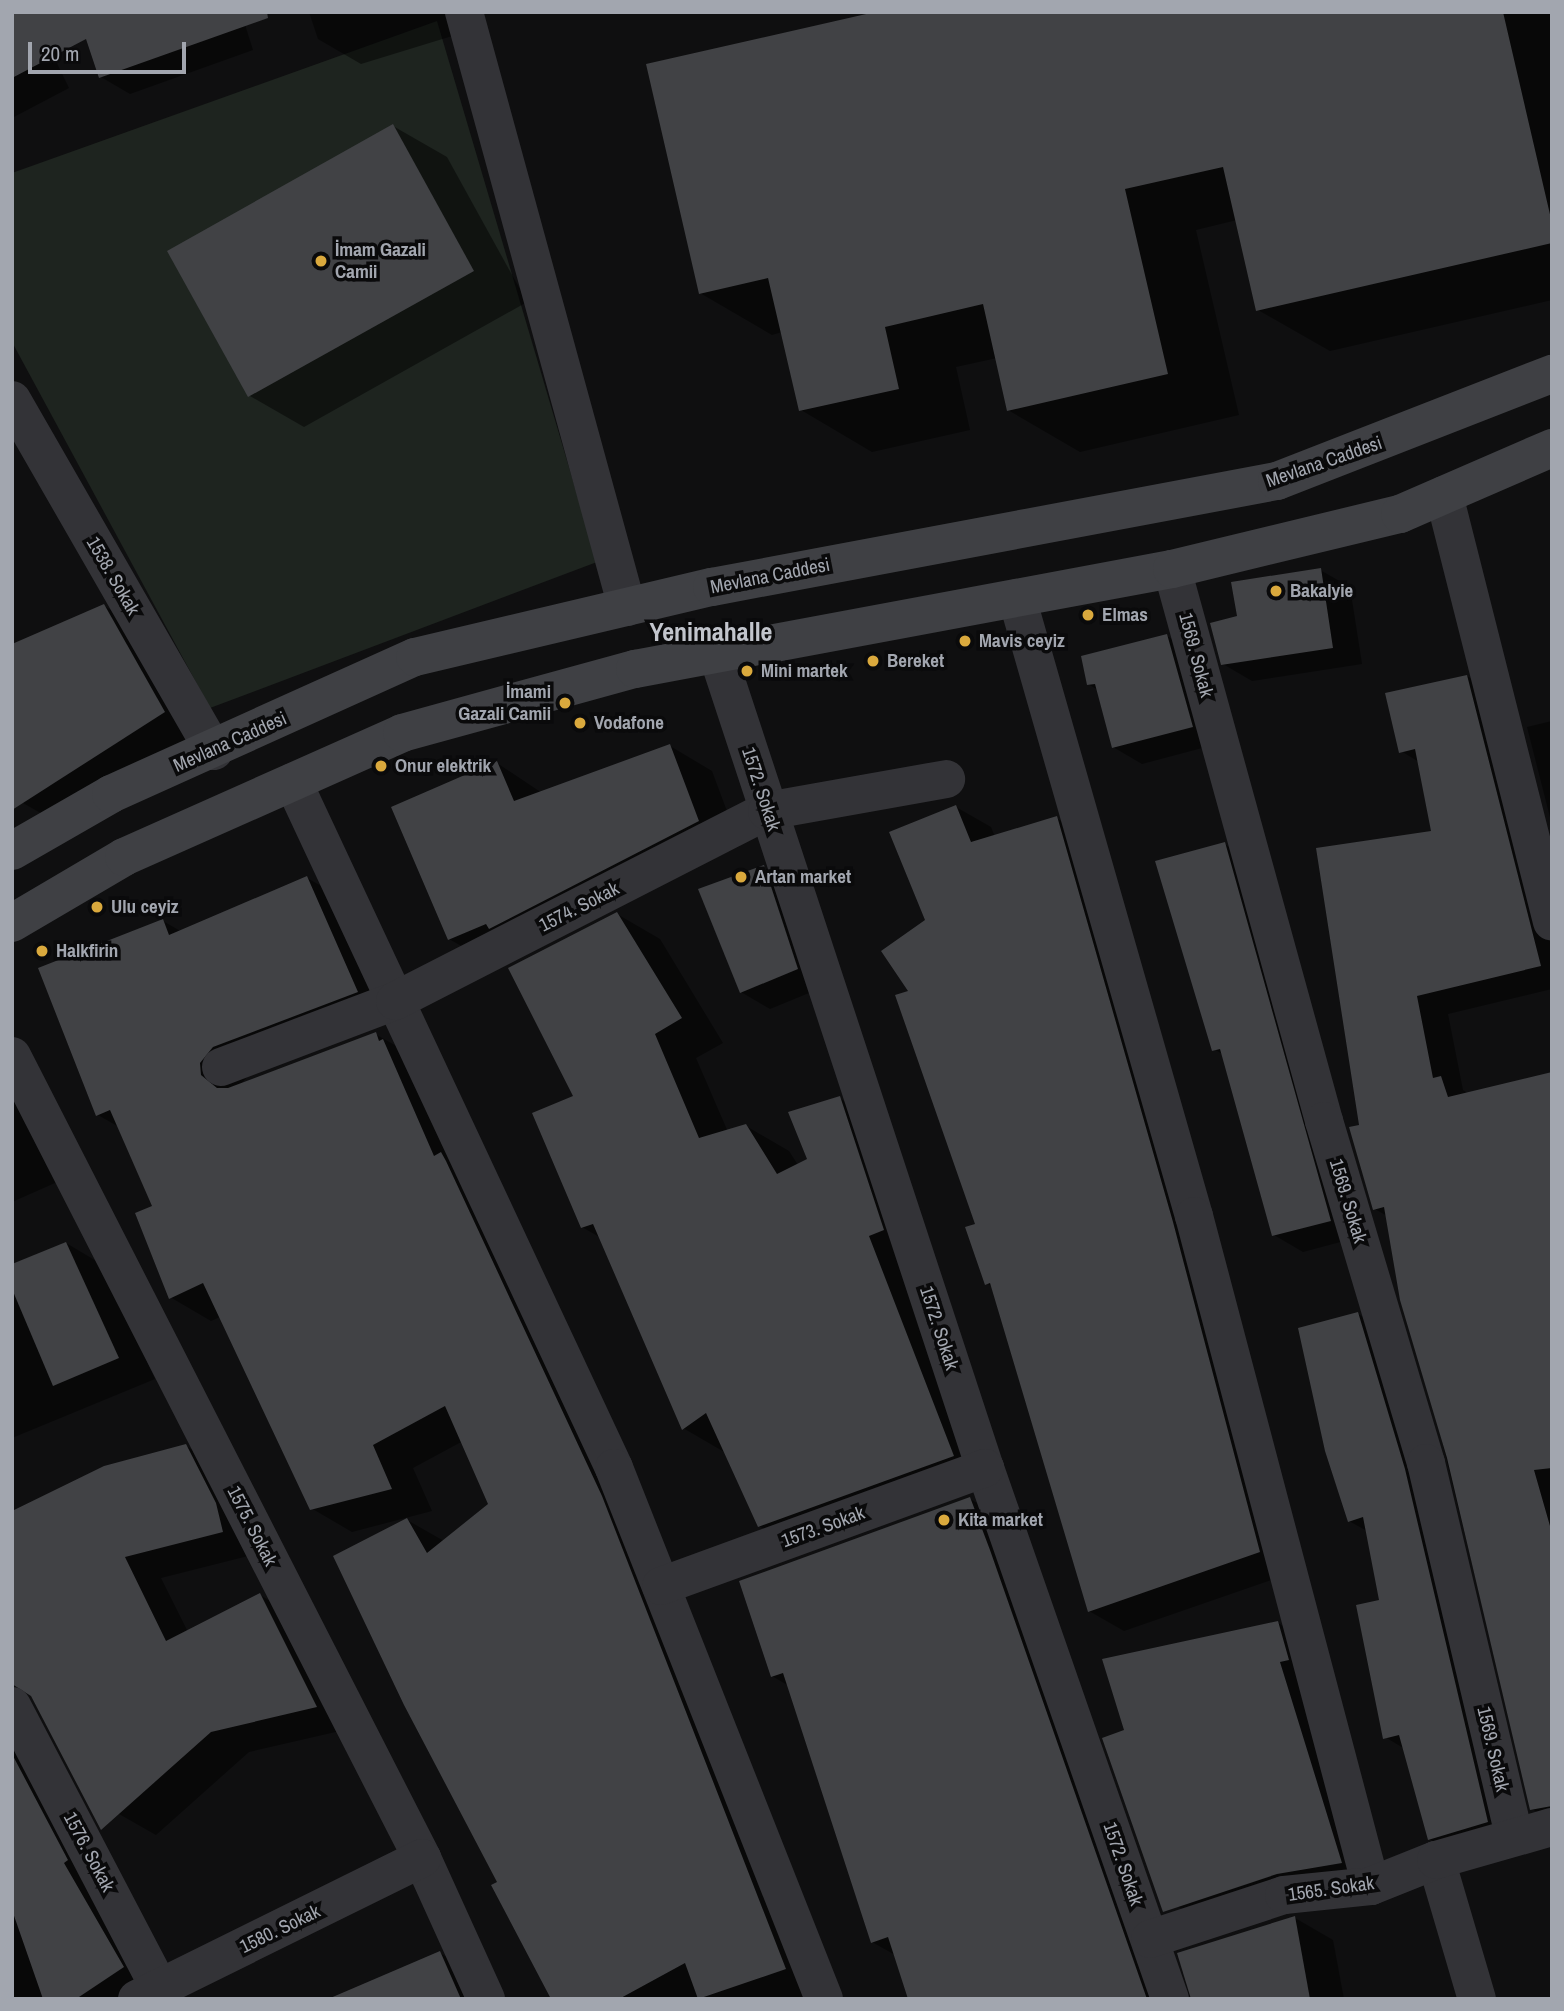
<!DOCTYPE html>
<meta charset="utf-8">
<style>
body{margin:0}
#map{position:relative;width:1564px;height:2011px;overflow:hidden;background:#0f0f10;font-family:"Archivo Narrow",sans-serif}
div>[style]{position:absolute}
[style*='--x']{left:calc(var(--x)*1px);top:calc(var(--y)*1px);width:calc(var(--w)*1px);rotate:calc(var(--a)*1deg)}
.green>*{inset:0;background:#1e241f}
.shadow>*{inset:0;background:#0007}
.building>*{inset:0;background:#414245}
.minor>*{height:38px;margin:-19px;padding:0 19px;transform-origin:19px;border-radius:19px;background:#333337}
.secondary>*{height:38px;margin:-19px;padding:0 19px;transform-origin:19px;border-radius:19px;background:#3f4044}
.dots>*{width:19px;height:19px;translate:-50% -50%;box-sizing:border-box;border:4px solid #0a0a0b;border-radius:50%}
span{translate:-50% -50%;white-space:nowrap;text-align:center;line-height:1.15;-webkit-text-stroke:7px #0a0a0b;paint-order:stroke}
.poi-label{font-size:19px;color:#a2a6af;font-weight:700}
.left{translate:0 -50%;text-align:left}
.right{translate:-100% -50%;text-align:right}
.street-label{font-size:19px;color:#a2a6af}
.district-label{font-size:26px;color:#c2c5cc;font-weight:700}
.frame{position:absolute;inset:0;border:14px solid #a2a6af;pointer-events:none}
.scale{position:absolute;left:28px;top:42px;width:158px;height:32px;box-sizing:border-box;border:4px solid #a2a6af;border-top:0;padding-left:9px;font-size:21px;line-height:24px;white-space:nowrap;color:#a2a6af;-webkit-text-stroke:5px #0a0a0b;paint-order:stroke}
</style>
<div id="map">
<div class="green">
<div style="clip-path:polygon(437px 21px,597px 562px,210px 708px,12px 342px,12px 173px)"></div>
</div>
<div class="shadow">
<div style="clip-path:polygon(12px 12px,32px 12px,69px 88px,12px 118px)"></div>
<div style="clip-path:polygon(241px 12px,253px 50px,130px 94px,101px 77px)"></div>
<div style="clip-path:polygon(309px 12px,469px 12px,475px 29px,361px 64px,318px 39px)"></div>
<div style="clip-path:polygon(882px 12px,1552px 12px,1552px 300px,1330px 351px,1258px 310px,1237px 220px,1196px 230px,1239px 415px,1080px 452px,1008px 410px,997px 358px,956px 367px,970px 430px,872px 452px,801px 410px,782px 332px,772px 335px,700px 293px)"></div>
<div style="clip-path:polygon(393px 126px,447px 157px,527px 302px,304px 427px,250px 396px,169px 251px)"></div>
<div style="clip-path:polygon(1320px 570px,1350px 587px,1362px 664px,1252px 681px,1223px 664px,1239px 618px)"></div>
<div style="clip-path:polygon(104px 606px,147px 630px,206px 737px,65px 827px,23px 803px)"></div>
<div style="clip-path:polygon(1167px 636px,1196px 653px,1221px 743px,1142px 764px,1113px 747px,1098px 690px,1088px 684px)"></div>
<div style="clip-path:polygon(1467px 676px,1499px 695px,1552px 904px,1552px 989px,1448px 1014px,1463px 1090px,1469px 1094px,1552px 1074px,1552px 1821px,1532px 1809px,1387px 1216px,1375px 1209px,1361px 1126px,1433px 833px,1419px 762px,1401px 751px)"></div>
<div style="clip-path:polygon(1552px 721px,1552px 825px,1527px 727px)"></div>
<div style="clip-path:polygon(670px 746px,712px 771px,740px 846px,492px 963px,449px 939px,497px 763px,542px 793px)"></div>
<div style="clip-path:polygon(956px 807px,991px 827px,995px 837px,1056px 818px,1091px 838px,1294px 1572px,1124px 1631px,1089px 1611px,993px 1287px,986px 1283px,977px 1225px,911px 992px)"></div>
<div style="clip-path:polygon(1224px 844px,1254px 861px,1359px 1237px,1303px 1252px,1274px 1235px,1224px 1055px,1214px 1049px)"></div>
<div style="clip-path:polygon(763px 867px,793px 883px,826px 986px,770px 1009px,741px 992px)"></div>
<div style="clip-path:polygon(307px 878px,348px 901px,397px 1015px,253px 1070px,241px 1084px,375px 1034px,416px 1057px,830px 1999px,553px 1999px,499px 1883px,407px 1520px,444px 1541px,490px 1504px,463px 1441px,413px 1468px,432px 1511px,352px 1532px,311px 1508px,220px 1317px,211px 1321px,170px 1297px,154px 1207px,119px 1127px,98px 1115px,163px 921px,182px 932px)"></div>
<div style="clip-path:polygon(617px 914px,660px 939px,723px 1043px,696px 1058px,728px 1132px,746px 1126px,789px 1151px,798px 1165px,809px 1160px,839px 1098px,882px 1123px,996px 1480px,802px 1551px,759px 1526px,726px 1453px,683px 1428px,601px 1238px,582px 1227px,576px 1097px)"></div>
<div style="clip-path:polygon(12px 1066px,64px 1179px,12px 1202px)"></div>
<div style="clip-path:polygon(66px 1243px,103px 1265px,155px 1379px,12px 1438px,12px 1266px)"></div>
<div style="clip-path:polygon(1358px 1314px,1387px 1330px,1517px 1839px,1458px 1855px,1429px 1839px,1405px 1749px,1385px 1737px,1381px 1601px,1367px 1531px,1349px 1521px)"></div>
<div style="clip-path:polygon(186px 1446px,223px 1468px,260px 1553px,161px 1578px,188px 1632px,260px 1595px,297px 1617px,353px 1728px,249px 1752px,156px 1835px,119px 1814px,12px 1595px)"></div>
<div style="clip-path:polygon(970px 1499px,1008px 1521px,1175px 1999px,911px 1999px,897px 1956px,872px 1942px,789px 1686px,772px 1676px)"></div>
<div style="clip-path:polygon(1278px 1623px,1312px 1642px,1375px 1882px,1211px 1926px,1177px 1906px,1126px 1731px)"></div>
<div style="clip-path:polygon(12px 1747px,152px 1984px,130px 1999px,12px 1999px)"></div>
<div style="clip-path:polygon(1295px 1918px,1333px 1940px,1344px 1999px,1223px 1999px)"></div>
<div style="clip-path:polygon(440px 1953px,474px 1973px,486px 1999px,394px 1999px)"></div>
</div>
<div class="building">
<div style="clip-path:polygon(12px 12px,267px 12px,268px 18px,99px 78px,86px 39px,12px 78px)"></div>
<div style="clip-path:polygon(875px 12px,1503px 12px,1552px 223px,1552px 243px,1256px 311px,1223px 167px,1125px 189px,1168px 374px,1007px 411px,983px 304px,885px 327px,899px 389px,799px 411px,768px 278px,699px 294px,646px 64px)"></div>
<div style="clip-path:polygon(393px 124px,474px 271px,248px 397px,167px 251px)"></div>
<div style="clip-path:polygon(1321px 568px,1333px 648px,1221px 665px,1210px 623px,1237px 616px,1231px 582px)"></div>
<div style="clip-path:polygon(104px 604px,165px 712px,12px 810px,12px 644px)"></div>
<div style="clip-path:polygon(1167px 634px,1193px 727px,1112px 748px,1095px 684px,1087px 685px,1081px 656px)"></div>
<div style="clip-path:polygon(1467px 675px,1541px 966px,1417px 996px,1433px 1078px,1441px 1076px,1448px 1097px,1552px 1072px,1552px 1468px,1534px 1470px,1552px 1533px,1552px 1806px,1530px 1810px,1447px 1458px,1400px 1300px,1384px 1207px,1373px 1210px,1349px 1127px,1359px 1125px,1316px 848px,1431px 831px,1415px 749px,1399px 753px,1385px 693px)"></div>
<div style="clip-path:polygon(670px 744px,699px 821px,489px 929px,486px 924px,448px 940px,391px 807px,497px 761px,514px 801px)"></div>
<div style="clip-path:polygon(956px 805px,971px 842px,1057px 816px,1173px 1222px,1260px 1552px,1088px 1612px,990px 1283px,985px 1285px,965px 1227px,975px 1224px,895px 995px,908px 991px,881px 951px,925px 920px,889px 832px)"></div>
<div style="clip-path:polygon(1225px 842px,1331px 1221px,1272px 1236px,1220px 1049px,1212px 1051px,1155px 861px)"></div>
<div style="clip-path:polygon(764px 865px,798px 969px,740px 993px,698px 889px)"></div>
<div style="clip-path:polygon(307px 876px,358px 992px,213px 1047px,200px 1063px,201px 1075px,217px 1088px,228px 1088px,376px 1032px,379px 1041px,383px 1039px,434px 1156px,441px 1152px,446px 1161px,602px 1496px,786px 1969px,698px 1999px,685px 1963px,619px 1999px,551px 1999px,491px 1885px,497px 1882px,404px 1705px,333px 1556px,407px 1518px,427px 1553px,488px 1504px,445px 1406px,373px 1445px,392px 1489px,310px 1510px,203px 1283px,169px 1299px,135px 1213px,152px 1206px,110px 1110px,96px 1116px,38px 968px,163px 919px,169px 935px)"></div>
<div style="clip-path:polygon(617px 912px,682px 1018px,655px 1034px,699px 1138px,746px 1124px,777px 1174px,807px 1159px,788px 1112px,840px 1096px,884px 1230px,869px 1236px,954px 1456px,758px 1527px,706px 1413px,682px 1430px,593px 1224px,581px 1228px,532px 1113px,573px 1096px,508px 968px)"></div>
<div style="clip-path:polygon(66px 1242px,119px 1358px,53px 1386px,12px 1289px,12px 1264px)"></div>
<div style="clip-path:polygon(1358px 1312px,1405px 1469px,1488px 1822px,1428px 1840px,1399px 1735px,1383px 1739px,1356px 1605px,1379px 1600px,1363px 1517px,1348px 1522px,1325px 1451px,1298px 1328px)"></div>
<div style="clip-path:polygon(186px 1444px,216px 1503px,223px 1532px,125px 1557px,166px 1641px,260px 1593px,317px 1707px,211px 1732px,101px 1830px,31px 1696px,12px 1684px,12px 1511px,104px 1466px)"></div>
<div style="clip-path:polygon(970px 1497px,990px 1550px,1147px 1999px,908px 1999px,888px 1937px,871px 1943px,783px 1673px,771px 1677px,739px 1581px)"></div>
<div style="clip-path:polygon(1278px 1621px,1289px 1660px,1280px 1662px,1342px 1863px,1277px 1874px,1163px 1912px,1102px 1738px,1124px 1730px,1102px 1659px)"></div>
<div style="clip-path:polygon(12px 1754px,68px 1860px,64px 1863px,124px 1967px,76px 1999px,43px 1999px,12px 1910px)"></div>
<div style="clip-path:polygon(1295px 1916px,1310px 1999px,1191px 1999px,1177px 1953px)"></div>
<div style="clip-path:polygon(440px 1951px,461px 1999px,328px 1999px)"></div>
</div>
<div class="minor">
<div style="--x:464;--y:12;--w:617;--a:74.68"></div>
<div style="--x:12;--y:400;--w:405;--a:60.1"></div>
<div style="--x:1444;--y:495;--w:440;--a:75.8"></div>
<div style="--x:1172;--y:569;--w:573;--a:74.6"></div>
<div style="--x:1324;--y:1121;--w:357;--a:73.4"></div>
<div style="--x:1426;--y:1463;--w:383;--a:76.7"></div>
<div style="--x:1017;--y:598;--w:643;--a:74.02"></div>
<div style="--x:1194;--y:1216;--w:693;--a:75.2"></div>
<div style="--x:717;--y:653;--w:858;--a:71.8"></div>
<div style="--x:985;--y:1468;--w:562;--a:70.79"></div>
<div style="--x:293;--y:782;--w:757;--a:64.92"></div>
<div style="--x:614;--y:1468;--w:571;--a:68.42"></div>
<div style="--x:12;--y:1056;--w:901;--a:62.92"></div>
<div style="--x:422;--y:1858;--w:155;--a:65.6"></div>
<div style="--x:221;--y:1067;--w:186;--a:-20.8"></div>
<div style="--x:395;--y:1001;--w:418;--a:-27.1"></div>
<div style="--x:767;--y:811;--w:182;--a:-10.1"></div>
<div style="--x:661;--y:1586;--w:345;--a:-20"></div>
<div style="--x:12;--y:1706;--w:331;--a:62.4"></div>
<div style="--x:1436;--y:1860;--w:145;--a:73.6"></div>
<div style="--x:1150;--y:1939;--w:141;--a:-18.2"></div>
<div style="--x:1284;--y:1895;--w:87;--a:-5.9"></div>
<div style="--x:1371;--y:1886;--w:70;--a:-21.8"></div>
<div style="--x:1436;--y:1860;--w:121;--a:-15.9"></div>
<div style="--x:137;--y:1999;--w:318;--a:-26.3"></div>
</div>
<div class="secondary">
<div style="--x:12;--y:851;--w:114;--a:-29.9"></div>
<div style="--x:111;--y:794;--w:333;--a:-24.3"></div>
<div style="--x:415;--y:657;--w:305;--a:-13.3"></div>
<div style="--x:712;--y:587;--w:575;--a:-10.63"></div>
<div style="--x:1277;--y:481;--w:295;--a:-21.3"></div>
<div style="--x:12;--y:923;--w:130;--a:-30.5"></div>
<div style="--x:124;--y:857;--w:304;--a:-24"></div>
<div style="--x:402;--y:733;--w:242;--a:-15.4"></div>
<div style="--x:635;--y:669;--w:546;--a:-10.55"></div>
<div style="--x:1172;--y:569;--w:235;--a:-13.6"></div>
<div style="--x:1400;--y:514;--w:166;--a:-23.5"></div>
</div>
<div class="dots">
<div style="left:321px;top:261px;background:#daa93d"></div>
<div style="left:1276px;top:591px;background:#daa93d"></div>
<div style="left:1088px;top:615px;background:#daa93d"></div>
<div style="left:965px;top:641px;background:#daa93d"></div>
<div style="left:873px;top:661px;background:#daa93d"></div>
<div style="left:747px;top:671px;background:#daa93d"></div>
<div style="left:565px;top:703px;background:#daa93d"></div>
<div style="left:580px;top:723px;background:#daa93d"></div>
<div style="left:381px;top:766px;background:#daa93d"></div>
<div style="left:741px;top:877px;background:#daa93d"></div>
<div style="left:97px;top:907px;background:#daa93d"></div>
<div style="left:42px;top:951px;background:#daa93d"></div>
<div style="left:944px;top:1520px;background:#daa93d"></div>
</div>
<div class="poi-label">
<span class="left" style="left:335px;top:261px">İmam Gazali<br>Camii</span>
<span class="left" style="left:1290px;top:591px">Bakalyie</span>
<span class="left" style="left:1102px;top:615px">Elmas</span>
<span class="left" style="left:979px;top:641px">Mavis ceyiz</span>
<span class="left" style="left:887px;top:661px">Bereket</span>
<span class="left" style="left:761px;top:671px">Mini martek</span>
<span class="right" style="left:551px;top:703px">İmami<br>Gazali Camii</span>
<span class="left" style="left:594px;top:723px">Vodafone</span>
<span class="left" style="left:395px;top:766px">Onur elektrik</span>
<span class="left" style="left:755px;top:877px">Artan market</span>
<span class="left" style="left:111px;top:907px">Ulu ceyiz</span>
<span class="left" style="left:56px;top:951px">Halkfirin</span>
<span class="left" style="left:958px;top:1520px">Kita market</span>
</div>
<div class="street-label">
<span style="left:1324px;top:462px;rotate:-19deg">Mevlana Caddesi</span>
<span style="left:113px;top:576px;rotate:60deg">1538. Sokak</span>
<span style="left:770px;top:576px;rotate:-11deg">Mevlana Caddesi</span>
<span style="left:1196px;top:655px;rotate:75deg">1569. Sokak</span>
<span style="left:230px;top:742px;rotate:-24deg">Mevlana Caddesi</span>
<span style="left:761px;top:789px;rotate:72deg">1572. Sokak</span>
<span style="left:579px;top:907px;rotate:-27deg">1574. Sokak</span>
<span style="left:1348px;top:1201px;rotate:73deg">1569. Sokak</span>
<span style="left:939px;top:1328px;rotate:72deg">1572. Sokak</span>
<span style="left:252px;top:1526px;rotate:63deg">1575. Sokak</span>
<span style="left:823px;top:1527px;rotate:-20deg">1573. Sokak</span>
<span style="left:1493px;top:1749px;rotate:77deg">1569. Sokak</span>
<span style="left:89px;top:1852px;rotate:62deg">1576. Sokak</span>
<span style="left:1123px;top:1864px;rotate:71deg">1572. Sokak</span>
<span style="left:1331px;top:1889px;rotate:-8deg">1565. Sokak</span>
<span style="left:280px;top:1929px;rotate:-26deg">1580. Sokak</span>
</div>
<div class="district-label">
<span style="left:711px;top:632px">Yenimahalle</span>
</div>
<div class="frame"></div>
<div class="scale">20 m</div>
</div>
